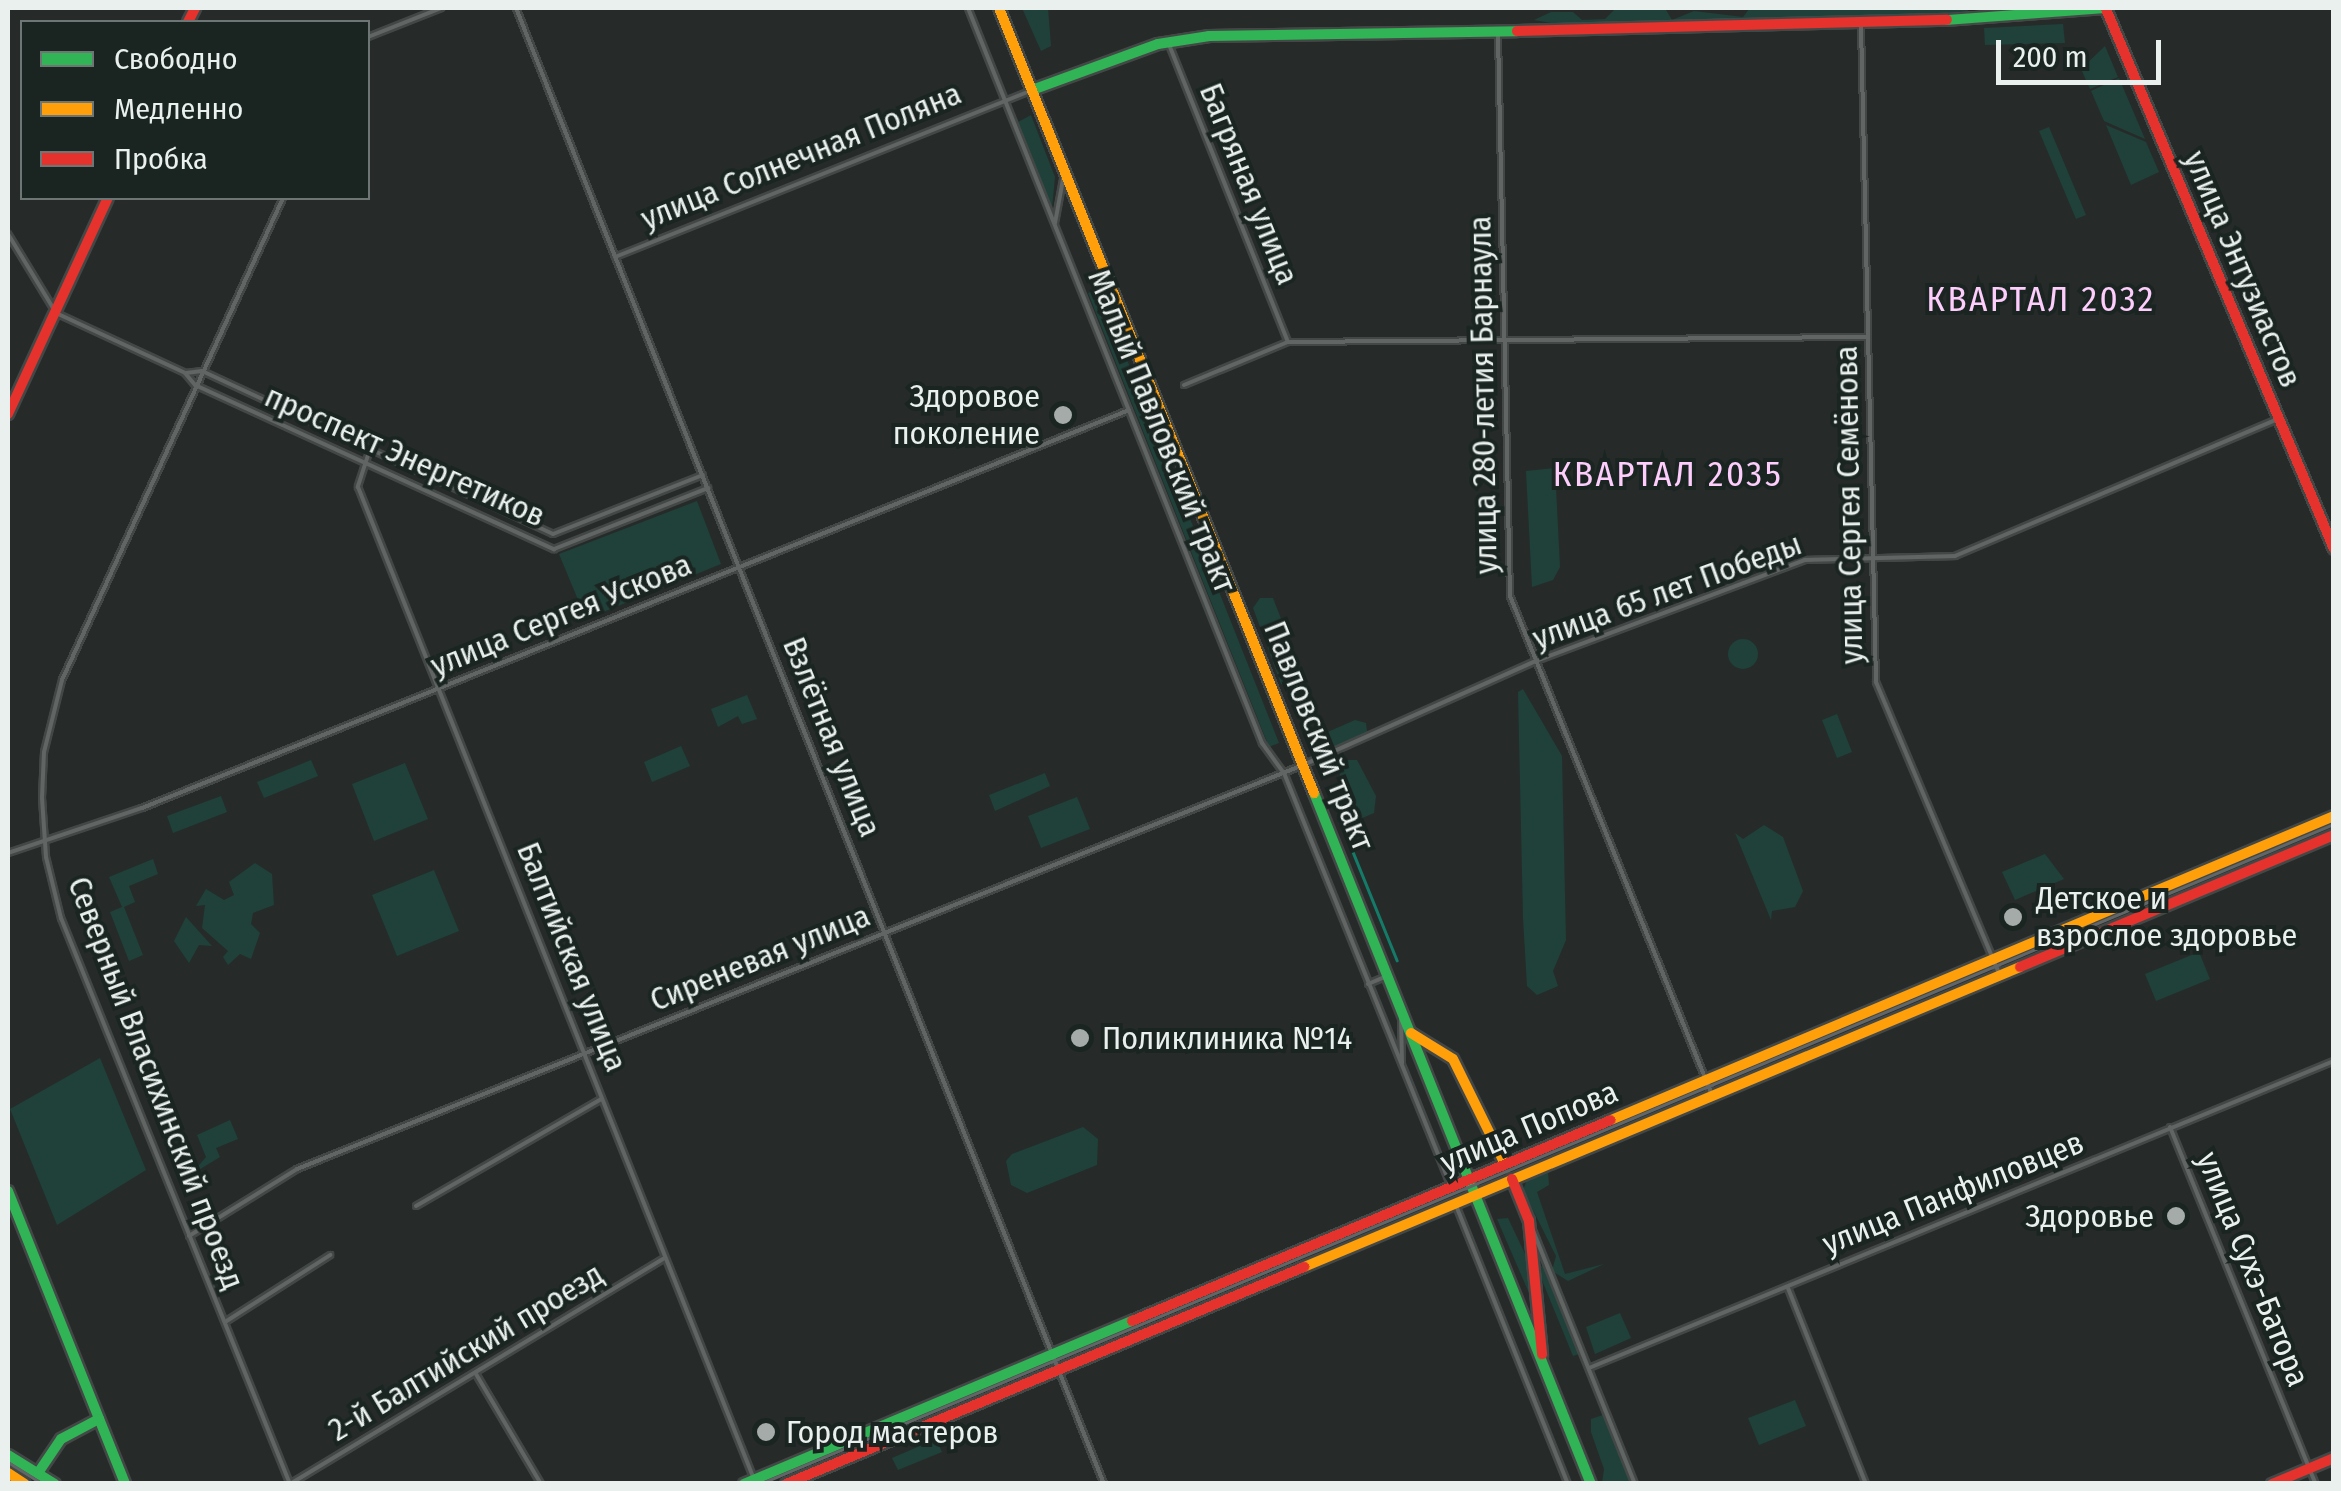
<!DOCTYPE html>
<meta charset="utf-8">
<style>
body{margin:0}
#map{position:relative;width:2341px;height:1491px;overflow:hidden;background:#262b2a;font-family:"Fira Sans Condensed",sans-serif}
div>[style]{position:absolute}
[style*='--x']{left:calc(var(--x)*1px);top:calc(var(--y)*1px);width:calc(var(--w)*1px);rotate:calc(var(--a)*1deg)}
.green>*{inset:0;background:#1f4139}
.round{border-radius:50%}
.stream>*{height:2.5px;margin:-1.25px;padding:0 1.25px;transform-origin:1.25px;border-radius:1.25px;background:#147b69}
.roads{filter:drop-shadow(2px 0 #434847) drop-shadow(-2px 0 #434847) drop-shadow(0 2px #434847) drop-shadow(0 -2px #434847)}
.street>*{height:4px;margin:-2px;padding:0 2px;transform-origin:2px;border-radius:2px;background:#616564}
.fast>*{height:10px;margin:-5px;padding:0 5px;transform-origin:5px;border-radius:5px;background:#30b455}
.slow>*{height:10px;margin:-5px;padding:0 5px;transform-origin:5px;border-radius:5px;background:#ff9f0a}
.jam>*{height:10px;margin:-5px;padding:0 5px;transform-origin:5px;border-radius:5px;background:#e5322d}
.tram>*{height:2.5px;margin:-1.25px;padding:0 1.25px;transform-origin:1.25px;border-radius:1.25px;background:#626666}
.dots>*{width:28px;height:28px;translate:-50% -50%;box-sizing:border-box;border:5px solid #1a2522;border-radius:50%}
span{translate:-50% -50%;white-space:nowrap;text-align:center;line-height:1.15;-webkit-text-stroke:8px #1a2522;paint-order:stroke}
.street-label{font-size:32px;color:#e9f0ee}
.poi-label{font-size:32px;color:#e9f0ee}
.right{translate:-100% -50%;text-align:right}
.left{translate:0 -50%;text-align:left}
.neighbourhood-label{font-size:35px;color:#fdcdfc;letter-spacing:2.5px}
.frame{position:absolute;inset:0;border:10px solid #e9f0ee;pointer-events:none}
.legend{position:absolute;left:20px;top:20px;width:350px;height:180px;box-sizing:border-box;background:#1a2522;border:2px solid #6d7674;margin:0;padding:12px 18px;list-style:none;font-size:30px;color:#e9f0ee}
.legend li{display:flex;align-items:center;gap:20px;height:50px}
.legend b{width:50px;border:2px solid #6d7674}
.scale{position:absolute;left:1996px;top:40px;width:165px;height:45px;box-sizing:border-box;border:5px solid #e9f0ee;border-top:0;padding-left:12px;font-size:30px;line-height:35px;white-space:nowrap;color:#e9f0ee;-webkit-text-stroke:8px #1a2522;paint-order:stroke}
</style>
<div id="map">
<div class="green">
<div style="clip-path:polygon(1022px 8px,1048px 8px,1051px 46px,1041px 51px)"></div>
<div style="clip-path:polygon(1788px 8px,1964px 8px,1972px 13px,1568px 26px,1534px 20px,1551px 12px,1573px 12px,1582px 20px,1605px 19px,1615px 9px,1666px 10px,1672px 20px,1694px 11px,1743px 17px,1749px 9px)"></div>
<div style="clip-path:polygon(2063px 24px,2065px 43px,1985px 45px,1984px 28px)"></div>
<div style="clip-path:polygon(2105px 46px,2118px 77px,2090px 89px,2081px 69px)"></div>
<div style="clip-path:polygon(2119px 78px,2145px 139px,2104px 121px,2091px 91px)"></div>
<div style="clip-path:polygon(1031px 115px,1055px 177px,1052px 208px,1018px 122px)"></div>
<div style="clip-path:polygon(2106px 125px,2146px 142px,2159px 172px,2131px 185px)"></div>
<div style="clip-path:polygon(2049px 127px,2086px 215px,2076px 219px,2039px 131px)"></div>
<div style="clip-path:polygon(1099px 289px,1279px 743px,1269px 747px,1088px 293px)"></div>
<div style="clip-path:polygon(1555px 468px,1560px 567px,1553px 580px,1532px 587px,1526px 471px)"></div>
<div style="clip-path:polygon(697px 501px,721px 564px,586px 619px,559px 554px)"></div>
<div style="clip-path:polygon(1260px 598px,1273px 598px,1304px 678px,1281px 684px,1253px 608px)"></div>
<div class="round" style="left:1728px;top:639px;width:30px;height:30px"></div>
<div style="clip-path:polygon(1523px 689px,1562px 756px,1566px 940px,1553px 971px,1558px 986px,1537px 995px,1527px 986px,1523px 918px,1518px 692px)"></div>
<div style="clip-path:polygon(747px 695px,757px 719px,742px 724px,738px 716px,718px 727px,711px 709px)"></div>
<div style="clip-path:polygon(1837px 714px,1852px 752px,1837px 758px,1822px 720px)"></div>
<div style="clip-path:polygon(1355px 720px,1366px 723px,1368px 739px,1333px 750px,1326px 746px,1323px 734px)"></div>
<div style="clip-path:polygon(681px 746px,690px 766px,652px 782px,644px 762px)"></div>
<div style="clip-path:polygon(311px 760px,318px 776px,264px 798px,257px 782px)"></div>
<div style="clip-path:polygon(1338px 760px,1357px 760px,1376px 796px,1374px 813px,1360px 819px,1342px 792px)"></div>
<div style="clip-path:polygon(405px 763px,428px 819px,374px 841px,352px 784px)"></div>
<div style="clip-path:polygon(1045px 773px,1050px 786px,995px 811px,989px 795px)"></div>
<div style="clip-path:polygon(221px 796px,227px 812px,173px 833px,167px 816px)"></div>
<div style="clip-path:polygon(1077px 797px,1090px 829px,1041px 848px,1028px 816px)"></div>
<div style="clip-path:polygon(1764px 825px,1783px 837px,1803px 891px,1795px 907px,1772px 911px,1771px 920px,1735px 833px,1743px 839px)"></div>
<div style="clip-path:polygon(2045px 854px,2064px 879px,2015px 900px,2002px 872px)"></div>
<div style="clip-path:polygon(153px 859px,158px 874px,129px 886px,135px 902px,124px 907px,143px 955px,129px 961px,110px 912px,122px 907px,109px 877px)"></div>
<div style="clip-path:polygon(255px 863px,272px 874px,274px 905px,253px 913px,251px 924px,260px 933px,251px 959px,240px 954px,228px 965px,223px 957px,228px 951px,202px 928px,205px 905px,196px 906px,206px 889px,224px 900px,234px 895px,229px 882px)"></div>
<div style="clip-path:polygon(434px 870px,459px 931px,397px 956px,372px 895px)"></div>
<div style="clip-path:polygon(186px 917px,212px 946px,199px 945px,189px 963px,174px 941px)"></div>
<div style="clip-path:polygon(2199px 952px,2210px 979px,2156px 1001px,2145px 974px)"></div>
<div style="clip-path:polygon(100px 1058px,146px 1170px,57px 1225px,10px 1109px)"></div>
<div style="clip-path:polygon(230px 1120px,238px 1139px,216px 1148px,220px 1157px,179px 1182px,176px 1175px,195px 1170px,206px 1157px,197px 1135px)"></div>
<div style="clip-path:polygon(1083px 1127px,1098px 1139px,1097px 1165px,1027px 1193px,1011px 1185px,1006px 1161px,1012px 1154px)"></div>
<div style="clip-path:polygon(1548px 1171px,1549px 1185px,1537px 1192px,1565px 1274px,1604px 1264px,1568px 1281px,1552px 1271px,1556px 1256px,1523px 1190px,1527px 1180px)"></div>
<div style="clip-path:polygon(1508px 1218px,1526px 1256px,1532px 1300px,1497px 1219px)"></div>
<div style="clip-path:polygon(1544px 1265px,1579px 1354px,1573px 1356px,1537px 1268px)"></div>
<div style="clip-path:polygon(1620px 1313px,1631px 1338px,1595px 1354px,1586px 1327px)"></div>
<div style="clip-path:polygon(1795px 1400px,1806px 1426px,1759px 1445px,1748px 1418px)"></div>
<div style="clip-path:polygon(1603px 1415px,1631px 1483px,1602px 1483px,1604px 1469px,1591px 1432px,1591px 1419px)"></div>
<div style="clip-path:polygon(936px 1439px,942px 1452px,898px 1470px,892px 1458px)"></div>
</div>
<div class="stream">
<div style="--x:1347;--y:837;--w:133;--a:67.9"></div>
</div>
<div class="roads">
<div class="street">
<div style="--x:516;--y:8;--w:1589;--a:68.28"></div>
<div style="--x:968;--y:8;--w:792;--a:68.2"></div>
<div style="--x:1262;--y:743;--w:37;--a:54"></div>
<div style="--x:1284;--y:773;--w:446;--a:68"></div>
<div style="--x:1861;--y:26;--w:656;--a:88.69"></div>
<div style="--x:1876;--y:682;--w:318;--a:67.1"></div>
<div style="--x:1498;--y:34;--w:562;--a:88.78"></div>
<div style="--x:1510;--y:596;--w:538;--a:67.96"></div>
<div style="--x:368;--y:37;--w:79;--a:-21.7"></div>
<div style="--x:1168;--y:42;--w:323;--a:68.2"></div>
<div style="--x:283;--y:198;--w:530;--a:114.63"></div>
<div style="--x:62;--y:680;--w:74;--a:104"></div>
<div style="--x:44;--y:752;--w:46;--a:92.5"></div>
<div style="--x:42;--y:798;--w:59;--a:86.1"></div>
<div style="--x:46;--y:857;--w:63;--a:76.2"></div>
<div style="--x:61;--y:918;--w:611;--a:67.97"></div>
<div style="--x:1055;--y:223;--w:50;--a:-79.6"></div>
<div style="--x:8;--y:234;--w:92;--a:58.7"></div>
<div style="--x:56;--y:313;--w:142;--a:24.9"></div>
<div style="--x:185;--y:373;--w:16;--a:50"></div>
<div style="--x:195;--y:385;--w:395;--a:24.6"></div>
<div style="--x:554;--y:549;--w:166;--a:-21.6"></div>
<div style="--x:615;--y:257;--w:449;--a:-21.8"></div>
<div style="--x:186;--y:373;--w:16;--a:-7"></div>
<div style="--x:202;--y:371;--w:387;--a:24.9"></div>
<div style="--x:553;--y:534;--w:161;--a:-21.5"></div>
<div style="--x:1184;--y:385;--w:113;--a:-22.5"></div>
<div style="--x:1288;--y:342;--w:578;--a:-0.5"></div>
<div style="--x:370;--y:449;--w:40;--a:108"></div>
<div style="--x:358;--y:487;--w:1068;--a:68.24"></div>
<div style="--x:8;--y:853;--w:141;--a:-18.6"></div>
<div style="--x:142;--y:808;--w:1064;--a:-21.96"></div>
<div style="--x:1368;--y:984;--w:21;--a:-23"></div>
<div style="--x:1401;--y:1018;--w:45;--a:88.7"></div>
<div style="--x:2170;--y:1127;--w:386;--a:67.8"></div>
<div style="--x:1455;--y:1203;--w:303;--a:68.1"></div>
<div style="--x:416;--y:1206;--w:214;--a:-30"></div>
<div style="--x:1532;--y:1228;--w:276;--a:68.1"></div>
<div style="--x:189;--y:1236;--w:127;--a:-31.8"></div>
<div style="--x:297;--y:1169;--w:1084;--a:-21.88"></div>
<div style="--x:1303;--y:765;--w:255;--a:-24.1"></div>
<div style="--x:1536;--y:661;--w:287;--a:-20.6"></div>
<div style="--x:1805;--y:560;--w:150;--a:-1.5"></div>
<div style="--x:1955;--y:556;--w:351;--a:-23"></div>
<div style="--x:1788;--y:1288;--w:211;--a:68.3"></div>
<div style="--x:225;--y:1322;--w:125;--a:-32.5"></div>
<div style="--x:1589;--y:1368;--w:806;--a:-22.4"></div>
<div style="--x:476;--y:1374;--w:128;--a:59.4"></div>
<div style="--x:290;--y:1484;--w:436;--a:-31.1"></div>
</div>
<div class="fast">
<div style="--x:1947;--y:20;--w:160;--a:-4.3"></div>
<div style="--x:1032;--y:90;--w:134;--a:-20.1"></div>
<div style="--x:1158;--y:44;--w:52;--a:-8.9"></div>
<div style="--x:1209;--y:36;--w:308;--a:-0.9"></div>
<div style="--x:1314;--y:793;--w:744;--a:68.16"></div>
<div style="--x:8;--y:1191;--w:315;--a:68.2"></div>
<div style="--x:8;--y:1455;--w:55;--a:31.7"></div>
<div style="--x:38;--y:1473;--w:41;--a:-55.9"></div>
<div style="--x:61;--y:1439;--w:43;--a:-27.8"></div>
<div style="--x:744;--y:1484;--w:421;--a:-22.8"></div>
</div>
<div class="slow">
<div style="--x:999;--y:8;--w:846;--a:68.14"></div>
<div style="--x:1411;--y:1033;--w:49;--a:31.8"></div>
<div style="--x:1453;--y:1059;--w:117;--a:63.7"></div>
<div style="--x:1611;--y:1120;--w:784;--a:-22.81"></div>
<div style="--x:1304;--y:1267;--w:776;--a:-22.73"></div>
<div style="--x:8;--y:1473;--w:20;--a:33"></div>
</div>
<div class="jam">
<div style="--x:2106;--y:9;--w:586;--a:67.11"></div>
<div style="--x:188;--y:22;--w:16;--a:-63"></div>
<div style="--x:1517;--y:31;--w:430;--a:-1.5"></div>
<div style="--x:8;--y:414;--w:238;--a:-65.2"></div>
<div style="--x:2020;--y:967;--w:341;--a:-22.8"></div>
<div style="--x:1512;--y:1179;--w:45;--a:68"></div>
<div style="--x:1529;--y:1221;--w:134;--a:84.4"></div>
<div style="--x:1132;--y:1321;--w:519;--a:-22.76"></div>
<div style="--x:786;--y:1484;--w:562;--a:-22.73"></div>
<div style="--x:2272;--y:1484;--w:67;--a:-22.8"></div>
</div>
</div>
<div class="tram">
<div style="--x:8;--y:1462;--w:41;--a:32.2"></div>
<div style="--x:760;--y:1484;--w:1707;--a:-22.75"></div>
</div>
<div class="dots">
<div style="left:1063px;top:415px;background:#a5aba9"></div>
<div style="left:2013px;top:917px;background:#a5aba9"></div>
<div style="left:1080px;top:1038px;background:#a5aba9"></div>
<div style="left:2176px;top:1216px;background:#a5aba9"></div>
<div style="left:766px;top:1432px;background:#a5aba9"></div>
</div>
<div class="street-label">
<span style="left:801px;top:156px;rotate:-22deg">улица Солнечная Поляна</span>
<span style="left:1249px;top:184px;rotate:68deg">Багряная улица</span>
<span style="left:2243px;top:269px;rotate:67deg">улица Энтузиастов</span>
<span style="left:1483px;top:395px;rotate:-91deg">улица 280-летия Барнаула</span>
<span style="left:1162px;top:431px;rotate:68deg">Малый Павловский тракт</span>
<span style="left:405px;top:456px;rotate:24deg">проспект Энергетиков</span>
<span style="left:1849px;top:505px;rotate:-91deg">улица Сергея Семёнова</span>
<span style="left:1667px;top:591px;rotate:-20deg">улица 65 лет Победы</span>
<span style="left:561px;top:615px;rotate:-22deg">улица Сергея Ускова</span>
<span style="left:1319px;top:736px;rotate:68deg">Павловский тракт</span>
<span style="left:832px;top:737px;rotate:68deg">Взлётная улица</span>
<span style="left:572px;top:957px;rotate:68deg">Балтийская улица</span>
<span style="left:760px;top:958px;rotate:-22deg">Сиреневая улица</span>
<span style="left:156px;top:1083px;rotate:69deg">Северный Власихинский проезд</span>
<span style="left:1529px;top:1127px;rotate:-23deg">улица Попова</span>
<span style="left:1953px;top:1193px;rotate:-22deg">улица Панфиловцев</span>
<span style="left:2253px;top:1269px;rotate:68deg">улица Сухэ-Батора</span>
<span style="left:466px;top:1352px;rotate:-31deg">2-й Балтийский проезд</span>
</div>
<div class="poi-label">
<span class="right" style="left:1040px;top:415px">Здоровое<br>поколение</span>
<span class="left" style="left:2036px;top:917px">Детское и<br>взрослое здоровье</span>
<span class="left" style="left:1102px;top:1038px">Поликлиника №14</span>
<span class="right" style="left:2154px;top:1216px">Здоровье</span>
<span class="left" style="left:786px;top:1432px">Город мастеров</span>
</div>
<div class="neighbourhood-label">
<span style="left:2041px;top:299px">КВАРТАЛ 2032</span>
<span style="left:1668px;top:474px">КВАРТАЛ 2035</span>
</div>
<div class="frame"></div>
<ul class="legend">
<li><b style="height:12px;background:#30b455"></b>Свободно</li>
<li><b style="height:12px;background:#ff9f0a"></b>Медленно</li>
<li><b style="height:12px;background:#e5322d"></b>Пробка</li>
</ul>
<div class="scale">200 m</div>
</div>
